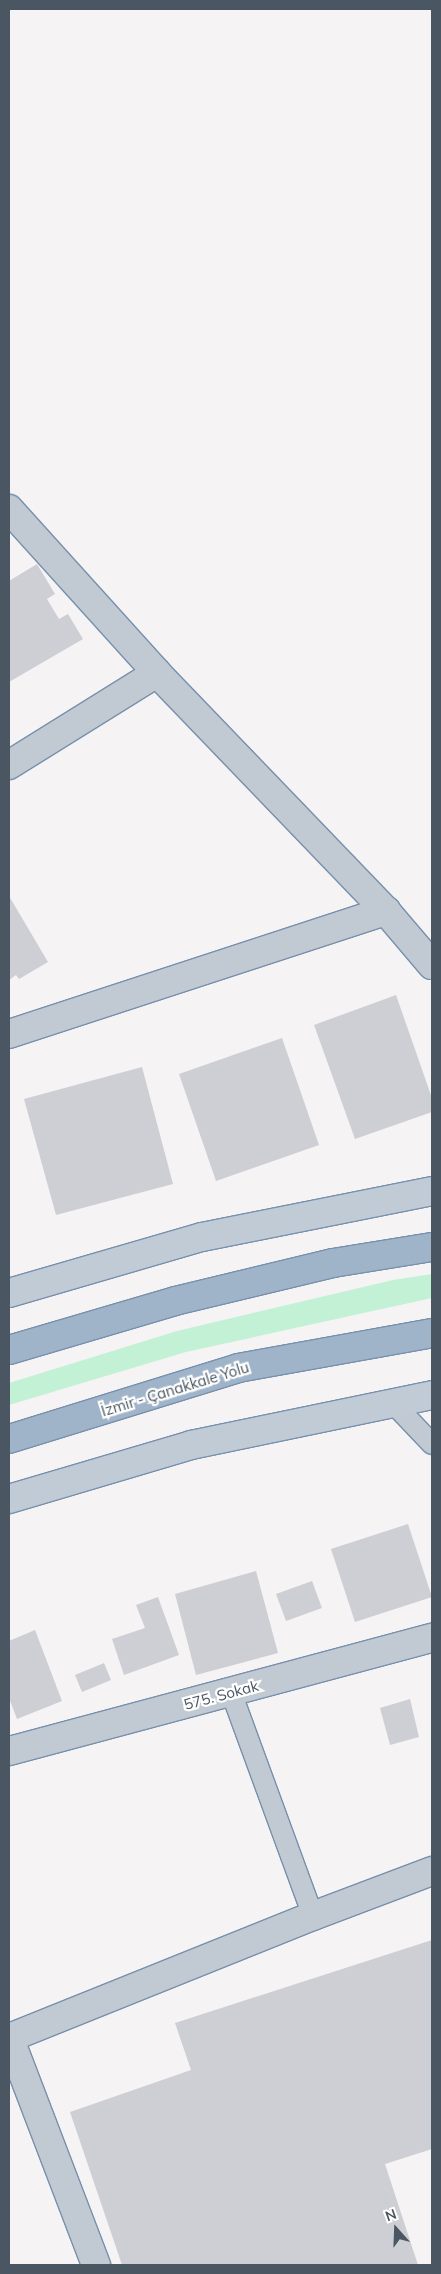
<!DOCTYPE html>
<meta charset="utf-8">
<style>
body{margin:0}
#map{position:relative;width:441px;height:2274px;overflow:hidden;background:#f5f3f3;font-family:Mulish,sans-serif}
div>[style]{position:absolute}
[style*='--x']{left:calc(var(--x)*1px);top:calc(var(--y)*1px);width:calc(var(--w)*1px);rotate:calc(var(--a)*1deg)}
.green>*{inset:0;background:#c3f1d5}
.building>*{inset:0;background:#cdcfd5}
.roads{filter:drop-shadow(1px 0 #7690ad) drop-shadow(-1px 0 #7690ad) drop-shadow(0 1px #7690ad) drop-shadow(0 -1px #7690ad)}
.service>*{height:20px;margin:-10px;padding:0 10px;transform-origin:10px;border-radius:10px;background:#c1cad2}
.minor>*{height:28px;margin:-14px;padding:0 14px;transform-origin:14px;border-radius:14px;background:#c1cad2}
.secondary>*{height:28px;margin:-14px;padding:0 14px;transform-origin:14px;border-radius:14px;background:#c1cbd6}
.trunk>*{height:28px;margin:-14px;padding:0 14px;transform-origin:14px;border-radius:14px;background:#9fb4c9}
span{translate:-50% -50%;white-space:nowrap;text-align:center;line-height:1.15;-webkit-text-stroke:4.5px #fff;paint-order:stroke}
.street-label{font-size:15px;color:#4a5661}
.frame{position:absolute;inset:0;border:10px solid #4a5661;pointer-events:none}
.north{position:absolute;left:371px;top:2204px;width:50px;height:50px;-webkit-text-stroke:4px #fff;paint-order:stroke;rotate:340deg;font-size:14px;font-weight:700;line-height:20px;text-align:center;color:#4a5661}
.north::after{content:'';display:block;margin:auto;width:18px;height:22px;background:#4a5661;clip-path:polygon(50% 0,100% 100%,50% 72%,0 100%)}
</style>
<div id="map">
<div class="green">
<div style="clip-path:polygon(432px 1274px,432px 1298px,186px 1352px,9px 1405px,9px 1383px,177px 1331px,393px 1280px)"></div>
</div>
<div class="building">
<div style="clip-path:polygon(37px 564px,55px 594px,47px 599px,59px 619px,68px 614px,83px 639px,9px 682px,9px 581px)"></div>
<div style="clip-path:polygon(9px 896px,48px 962px,19px 979px,16px 975px,9px 980px)"></div>
<div style="clip-path:polygon(396px 995px,432px 1098px,432px 1112px,355px 1139px,314px 1025px)"></div>
<div style="clip-path:polygon(282px 1038px,319px 1145px,216px 1181px,179px 1074px)"></div>
<div style="clip-path:polygon(142px 1067px,173px 1184px,56px 1215px,24px 1099px)"></div>
<div style="clip-path:polygon(408px 1524px,432px 1597px,355px 1622px,331px 1549px)"></div>
<div style="clip-path:polygon(256px 1571px,278px 1653px,196px 1675px,175px 1594px)"></div>
<div style="clip-path:polygon(312px 1581px,322px 1608px,286px 1621px,276px 1594px)"></div>
<div style="clip-path:polygon(158px 1597px,179px 1655px,124px 1675px,112px 1639px,145px 1628px,136px 1605px)"></div>
<div style="clip-path:polygon(35px 1630px,62px 1701px,17px 1719px,9px 1698px,9px 1641px)"></div>
<div style="clip-path:polygon(104px 1663px,111px 1680px,82px 1692px,75px 1675px)"></div>
<div style="clip-path:polygon(410px 1699px,419px 1737px,390px 1745px,380px 1708px)"></div>
<div style="clip-path:polygon(432px 1940px,432px 2149px,385px 2164px,418px 2265px,122px 2265px,70px 2112px,191px 2070px,175px 2023px)"></div>
</div>
<div class="roads">
<div class="service">
<div style="--x:394;--y:1404;--w:55;--a:46.5"></div>
<div style="--x:231;--y:1692;--w:239;--a:69.9"></div>
</div>
<div class="minor">
<div style="--x:9;--y:509;--w:221;--a:47.9"></div>
<div style="--x:157;--y:673;--w:330;--a:46.1"></div>
<div style="--x:386;--y:911;--w:71;--a:49.6"></div>
<div style="--x:9;--y:765;--w:174;--a:-31.9"></div>
<div style="--x:9;--y:1034;--w:397;--a:-18.1"></div>
<div style="--x:9;--y:1751;--w:438;--a:-15"></div>
<div style="--x:9;--y:2037;--w:244;--a:69.1"></div>
<div style="--x:9;--y:2038;--w:328;--a:-21.9"></div>
<div style="--x:313;--y:1916;--w:127;--a:-20.7"></div>
</div>
<div class="secondary">
<div style="--x:9;--y:1293;--w:201;--a:-16.2"></div>
<div style="--x:202;--y:1237;--w:235;--a:-11.3"></div>
<div style="--x:9;--y:1499;--w:190;--a:-16.5"></div>
<div style="--x:191;--y:1445;--w:246;--a:-11.7"></div>
</div>
<div class="trunk">
<div style="--x:9;--y:1350;--w:173;--a:-16.4"></div>
<div style="--x:175;--y:1301;--w:163;--a:-13.5"></div>
<div style="--x:333;--y:1263;--w:100;--a:-9.2"></div>
<div style="--x:9;--y:1439;--w:240;--a:-17.2"></div>
<div style="--x:238;--y:1368;--w:197;--a:-10.2"></div>
</div>
</div>
<div class="street-label">
<span style="left:175px;top:1389px;rotate:-17deg">İzmir - Çanakkale Yolu</span>
<span style="left:221px;top:1695px;rotate:-15deg">575. Sokak</span>
</div>
<div class="frame"></div>
<div class="north">N</div>
</div>
